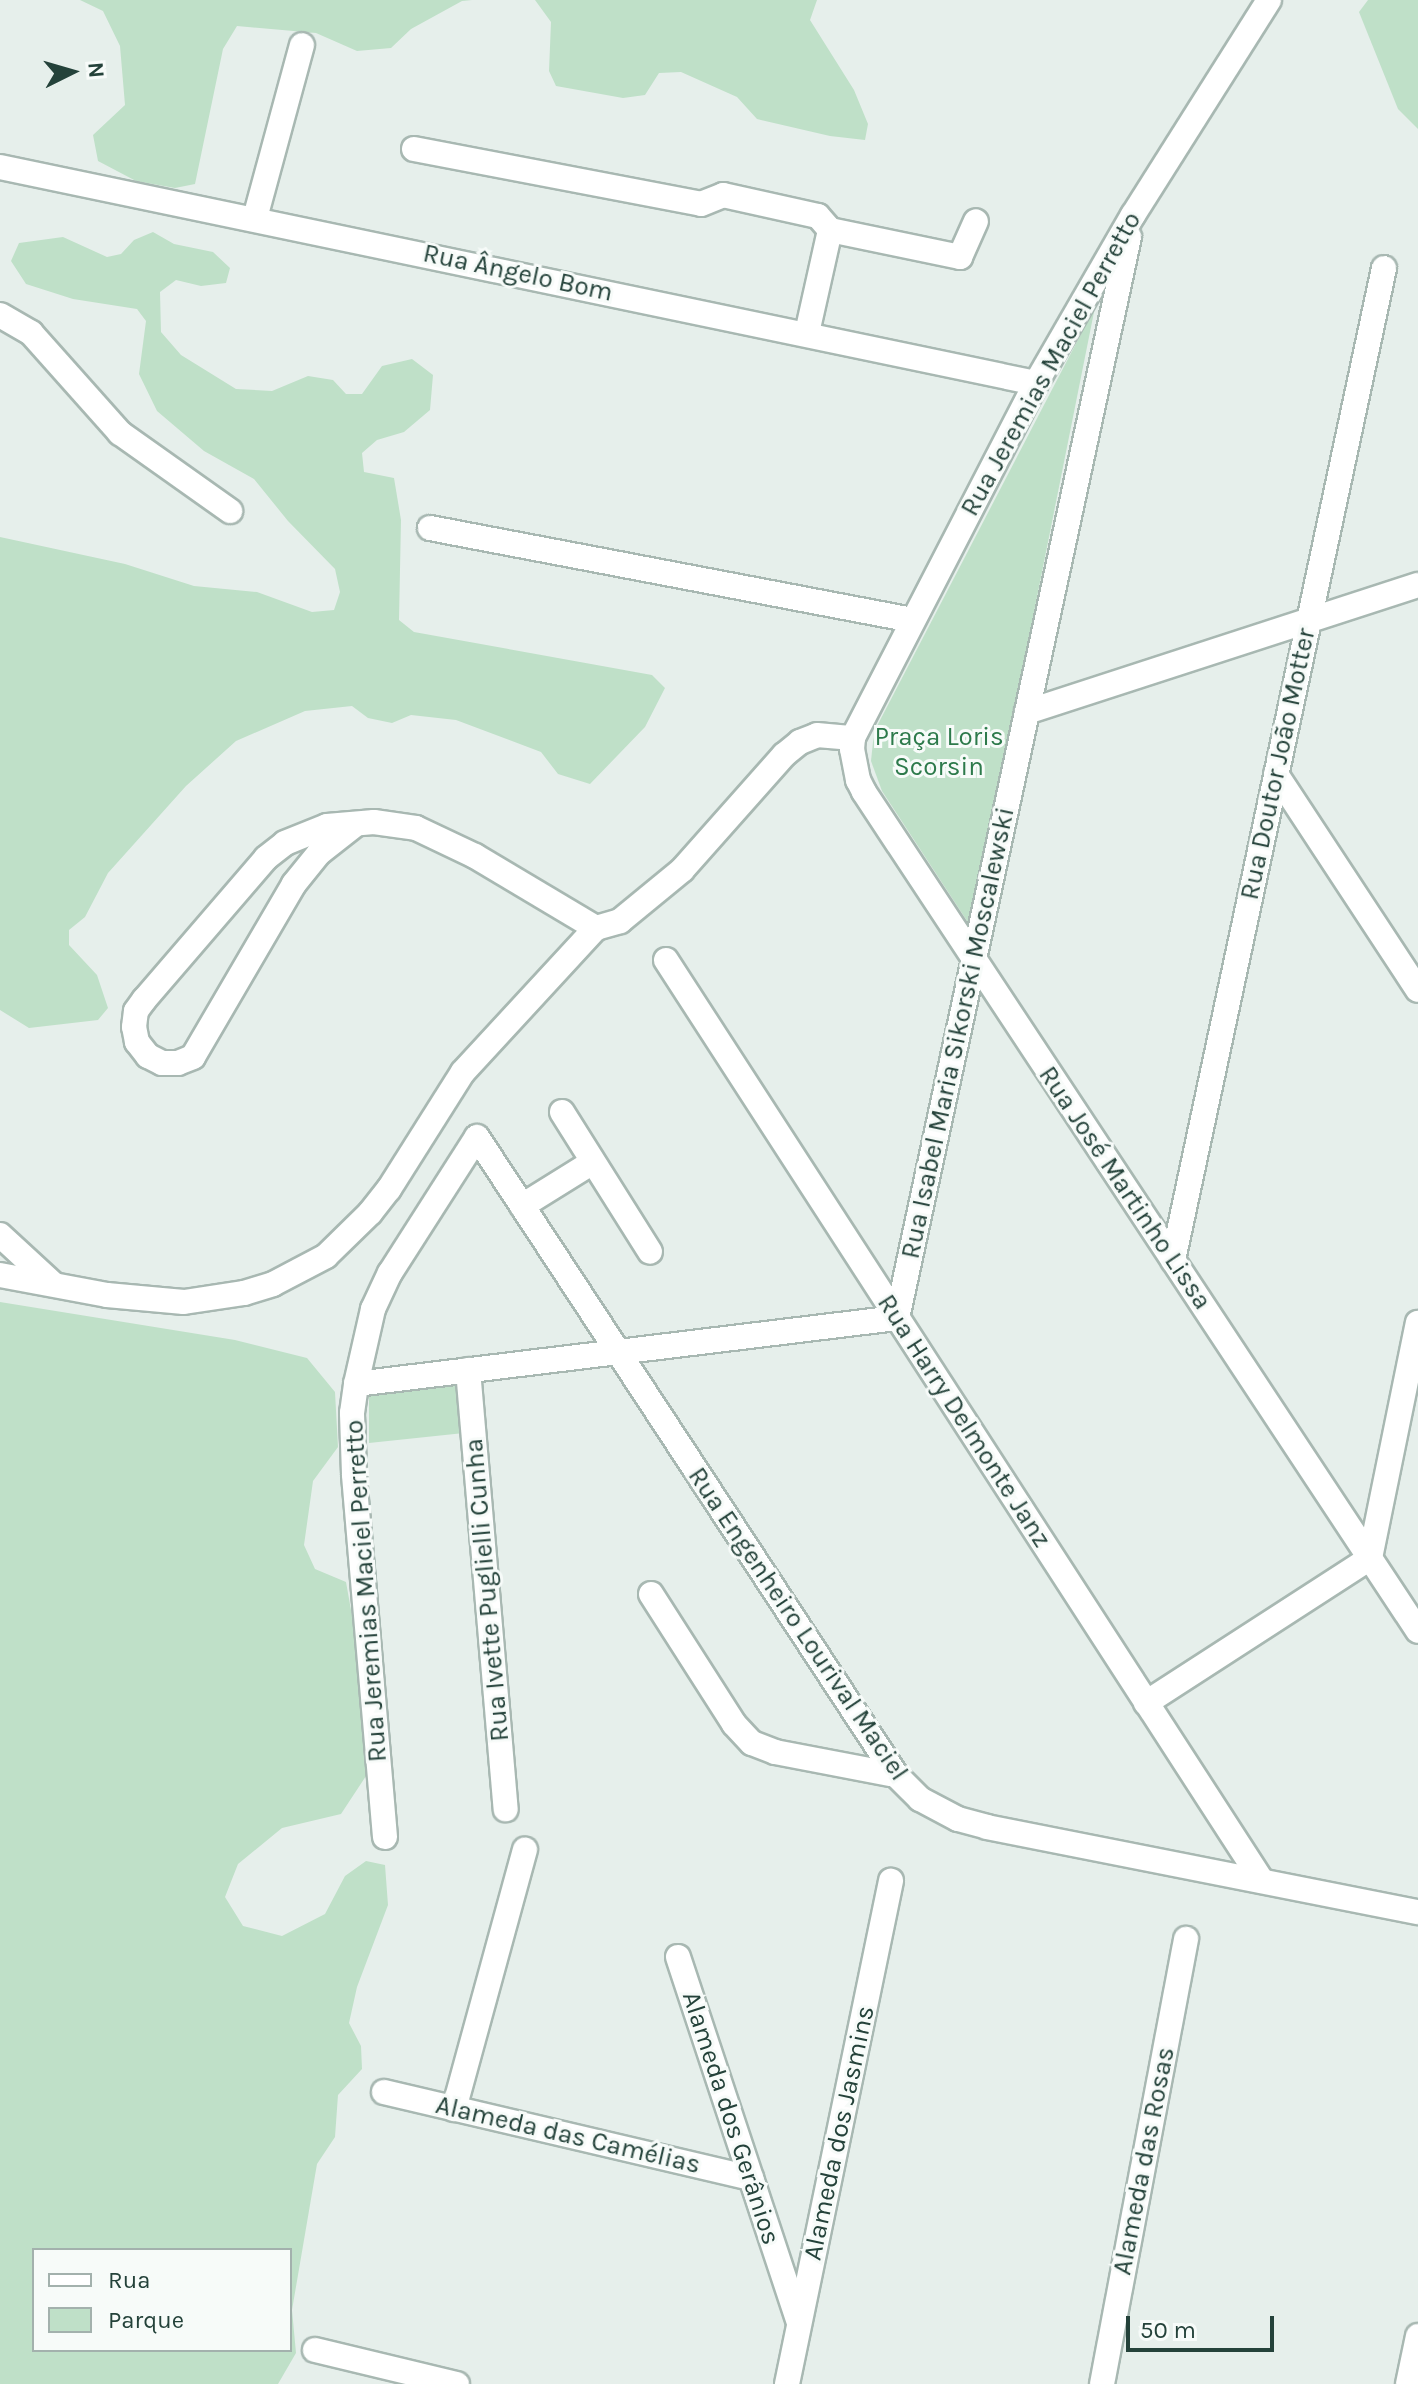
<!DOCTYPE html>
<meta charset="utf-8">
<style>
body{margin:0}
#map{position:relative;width:1418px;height:2384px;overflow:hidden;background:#e6efeb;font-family:Karla,sans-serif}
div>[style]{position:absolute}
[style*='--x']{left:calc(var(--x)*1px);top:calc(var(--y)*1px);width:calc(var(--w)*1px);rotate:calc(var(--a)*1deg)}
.green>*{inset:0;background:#bfe0c8}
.roads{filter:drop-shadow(2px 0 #a8b8b2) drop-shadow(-2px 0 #a8b8b2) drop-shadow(0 2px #a8b8b2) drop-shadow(0 -2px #a8b8b2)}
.minor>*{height:24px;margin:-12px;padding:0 12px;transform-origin:12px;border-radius:12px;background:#fff}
span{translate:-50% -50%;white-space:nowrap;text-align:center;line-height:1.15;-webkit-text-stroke:6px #f7fbf9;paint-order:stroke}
.street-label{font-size:26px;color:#24423a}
.park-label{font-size:26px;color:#2d7a4b}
.legend{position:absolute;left:32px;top:2248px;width:260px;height:104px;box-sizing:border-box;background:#f7fbf9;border:2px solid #a3b1ad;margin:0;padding:10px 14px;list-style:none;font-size:24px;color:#24423a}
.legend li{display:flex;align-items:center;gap:16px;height:40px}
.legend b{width:40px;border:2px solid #a3b1ad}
.north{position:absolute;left:32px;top:32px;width:80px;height:80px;-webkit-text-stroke:6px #f7fbf9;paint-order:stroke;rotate:85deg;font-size:22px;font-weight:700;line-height:32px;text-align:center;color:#24423a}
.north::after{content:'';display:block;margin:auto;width:28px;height:36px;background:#24423a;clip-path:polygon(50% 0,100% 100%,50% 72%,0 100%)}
.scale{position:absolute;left:1126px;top:2316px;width:148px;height:36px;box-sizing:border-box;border:4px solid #24423a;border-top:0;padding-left:10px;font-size:24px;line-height:28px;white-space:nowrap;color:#24423a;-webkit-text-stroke:6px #f7fbf9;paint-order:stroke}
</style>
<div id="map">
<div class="green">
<div style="clip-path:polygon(80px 0,472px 0,462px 1px,411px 29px,391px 48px,357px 51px,316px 33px,237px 26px,223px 49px,195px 184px,175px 188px,136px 181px,98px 161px,93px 135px,125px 105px,120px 46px,103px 11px)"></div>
<div style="clip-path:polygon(535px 0,817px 0,810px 20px,854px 90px,868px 124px,865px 140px,830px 136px,757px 119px,737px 97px,681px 72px,659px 73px,645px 95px,623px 98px,556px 86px,549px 71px,551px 22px)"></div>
<div style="clip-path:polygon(1368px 0,1418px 0,1418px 129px,1398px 109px,1359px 12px)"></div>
<div style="clip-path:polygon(153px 232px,174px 244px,213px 252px,230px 268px,226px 283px,201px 286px,176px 280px,160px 292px,161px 332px,181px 355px,236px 389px,272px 391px,308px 376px,333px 380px,346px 394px,362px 394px,382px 366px,412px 359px,433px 375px,430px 410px,404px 432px,377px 440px,362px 453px,364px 472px,394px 478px,401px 520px,399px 620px,414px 632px,652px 675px,665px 688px,645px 727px,590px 784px,558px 774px,541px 752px,456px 720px,411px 715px,392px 723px,368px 718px,352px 706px,305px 711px,236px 741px,186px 786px,108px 873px,85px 917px,69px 930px,69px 945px,97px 975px,108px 1008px,98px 1020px,29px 1028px,0 1010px,0 537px,125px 564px,194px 586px,257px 592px,312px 612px,334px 610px,340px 592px,335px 569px,288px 521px,254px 479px,204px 451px,157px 411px,139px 374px,146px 321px,137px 309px,73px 299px,26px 284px,11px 261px,19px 243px,63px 237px,107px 257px,121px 254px,134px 240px)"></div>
<div style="clip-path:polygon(1095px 307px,971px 927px,882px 791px,871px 761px,873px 742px,876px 728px)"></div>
<div style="clip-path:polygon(evenodd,0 1302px,235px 1340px,307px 1358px,335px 1392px,338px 1447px,313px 1481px,304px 1545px,315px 1569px,346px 1582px,359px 1655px,366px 1776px,341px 1814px,282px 1828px,238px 1864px,225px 1897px,243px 1926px,282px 1936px,325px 1914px,345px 1876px,366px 1861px,385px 1865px,388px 1905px,357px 1987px,349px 2023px,361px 2046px,362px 2069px,338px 2095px,335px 2137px,317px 2164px,292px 2310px,296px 2353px,278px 2384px,0 2384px,0 1302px,34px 2250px,290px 2250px,290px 2350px,34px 2350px,34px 2250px)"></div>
<div style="clip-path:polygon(459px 1384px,464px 1433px,369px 1443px,369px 1393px)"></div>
</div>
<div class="roads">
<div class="minor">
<div style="--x:1269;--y:0;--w:254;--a:122.3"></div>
<div style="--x:1133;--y:215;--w:194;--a:120"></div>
<div style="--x:1036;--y:383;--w:399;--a:117.3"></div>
<div style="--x:853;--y:738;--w:11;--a:95"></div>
<div style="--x:852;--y:749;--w:32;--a:79"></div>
<div style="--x:858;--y:780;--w:13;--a:63"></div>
<div style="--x:864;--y:792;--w:1005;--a:56.56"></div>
<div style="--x:414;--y:149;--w:292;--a:10.8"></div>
<div style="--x:701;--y:204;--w:24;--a:-22"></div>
<div style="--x:723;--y:195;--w:97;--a:12.5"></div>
<div style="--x:818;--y:216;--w:18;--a:49"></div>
<div style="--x:830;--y:230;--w:133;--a:11.7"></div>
<div style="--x:960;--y:257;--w:39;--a:-66"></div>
<div style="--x:0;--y:167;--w:1058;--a:11.78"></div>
<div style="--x:255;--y:218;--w:179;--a:-74.8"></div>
<div style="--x:0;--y:315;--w:36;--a:30"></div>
<div style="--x:31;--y:333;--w:134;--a:48.3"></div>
<div style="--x:120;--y:433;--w:135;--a:35.3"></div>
<div style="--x:807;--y:333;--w:106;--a:-77.4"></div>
<div style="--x:430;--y:528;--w:491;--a:10.8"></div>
<div style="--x:1027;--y:712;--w:411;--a:-18"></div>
<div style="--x:1276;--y:774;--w:258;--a:56.7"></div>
<div style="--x:356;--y:824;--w:47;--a:141.9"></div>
<div style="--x:319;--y:853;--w:40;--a:129"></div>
<div style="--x:294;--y:884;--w:200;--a:120.3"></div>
<div style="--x:193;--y:1057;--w:16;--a:158"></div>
<div style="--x:178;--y:1063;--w:16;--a:180"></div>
<div style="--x:162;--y:1063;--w:16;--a:-153"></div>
<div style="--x:148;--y:1056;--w:18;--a:-128"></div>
<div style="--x:137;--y:1042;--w:15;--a:-101"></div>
<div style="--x:134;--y:1027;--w:16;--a:-83"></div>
<div style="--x:136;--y:1011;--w:14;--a:-54"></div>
<div style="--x:144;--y:1000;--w:187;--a:-49.3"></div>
<div style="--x:266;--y:858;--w:24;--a:-38"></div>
<div style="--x:285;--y:843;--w:45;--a:-22"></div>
<div style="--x:327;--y:826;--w:47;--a:-4.9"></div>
<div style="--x:374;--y:822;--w:42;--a:8.1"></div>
<div style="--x:416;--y:828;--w:65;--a:25.4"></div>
<div style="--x:475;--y:856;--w:141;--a:30.8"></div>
<div style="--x:666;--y:960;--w:1097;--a:57.09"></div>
<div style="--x:562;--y:1112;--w:165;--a:57.8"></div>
<div style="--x:522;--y:1206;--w:81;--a:-31.9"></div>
<div style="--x:0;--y:1235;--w:71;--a:42.7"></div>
<div style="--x:1173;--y:1260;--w:1014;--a:-77.99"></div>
<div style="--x:0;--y:1275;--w:109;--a:10.6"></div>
<div style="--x:107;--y:1295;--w:77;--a:5.2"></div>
<div style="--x:184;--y:1302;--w:61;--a:-8.5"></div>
<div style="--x:244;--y:1293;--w:30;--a:-17"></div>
<div style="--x:273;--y:1284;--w:60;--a:-27.8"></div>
<div style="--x:326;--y:1256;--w:62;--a:-44.3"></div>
<div style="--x:370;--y:1213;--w:31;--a:-52"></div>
<div style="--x:389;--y:1189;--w:138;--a:-57.7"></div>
<div style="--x:463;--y:1072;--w:196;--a:-47.3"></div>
<div style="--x:596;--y:928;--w:25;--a:-16"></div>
<div style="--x:620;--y:921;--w:80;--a:-39.4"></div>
<div style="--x:682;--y:870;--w:154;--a:-48.4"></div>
<div style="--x:784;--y:755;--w:21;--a:-39"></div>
<div style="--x:800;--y:742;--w:18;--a:-22"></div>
<div style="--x:817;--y:735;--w:36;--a:5"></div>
<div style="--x:468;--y:1370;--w:441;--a:85.1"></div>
<div style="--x:356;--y:1384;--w:545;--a:-6.96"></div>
<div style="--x:897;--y:1318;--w:1106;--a:-77.89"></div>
<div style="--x:651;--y:1594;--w:154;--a:57.4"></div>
<div style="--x:734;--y:1724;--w:26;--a:47"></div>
<div style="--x:752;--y:1743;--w:25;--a:21"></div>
<div style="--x:775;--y:1752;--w:123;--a:10.8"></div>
<div style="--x:1146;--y:1703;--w:267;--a:-32.9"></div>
<div style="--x:1370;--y:1558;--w:240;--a:-78.5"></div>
<div style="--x:385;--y:1837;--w:364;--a:-94.9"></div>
<div style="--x:354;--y:1474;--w:61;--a:-91.9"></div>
<div style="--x:352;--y:1413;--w:29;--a:-82"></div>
<div style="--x:356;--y:1384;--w:77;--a:-77.2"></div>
<div style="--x:373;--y:1309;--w:40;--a:-65"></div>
<div style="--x:390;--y:1273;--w:161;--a:-57.4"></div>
<div style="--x:477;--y:1137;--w:763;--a:56.71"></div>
<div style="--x:896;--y:1775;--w:34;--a:45"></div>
<div style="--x:920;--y:1799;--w:43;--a:27.8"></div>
<div style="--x:958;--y:1819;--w:30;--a:15"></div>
<div style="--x:987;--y:1827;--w:439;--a:11.2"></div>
<div style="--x:678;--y:1957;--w:385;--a:71.7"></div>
<div style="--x:384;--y:2092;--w:377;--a:13.2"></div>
<div style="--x:454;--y:2109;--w:269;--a:-74.7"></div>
<div style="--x:315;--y:2350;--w:146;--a:13.5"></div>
<div style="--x:787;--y:2384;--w:514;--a:-78.32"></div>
<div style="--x:1102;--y:2384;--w:453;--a:-79.3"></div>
<div style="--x:1408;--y:2384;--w:49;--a:-78.2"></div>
</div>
</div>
<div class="street-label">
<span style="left:518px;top:273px;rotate:12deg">Rua Ângelo Bom</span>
<span style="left:1051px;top:364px;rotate:-61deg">Rua Jeremias Maciel Perretto</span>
<span style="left:1278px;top:764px;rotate:-78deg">Rua Doutor João Motter</span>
<span style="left:958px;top:1033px;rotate:-78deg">Rua Isabel Maria Sikorski Moscalewski</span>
<span style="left:1125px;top:1188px;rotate:56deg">Rua José Martinho Lissa</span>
<span style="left:964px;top:1421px;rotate:57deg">Rua Harry Delmonte Janz</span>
<span style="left:487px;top:1590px;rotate:-95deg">Rua Ivette Puglielli Cunha</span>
<span style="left:366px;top:1591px;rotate:-94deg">Rua Jeremias Maciel Perretto</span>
<span style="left:798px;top:1624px;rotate:56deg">Rua Engenheiro Lourival Maciel</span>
<span style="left:731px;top:2118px;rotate:72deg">Alameda dos Gerânios</span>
<span style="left:839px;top:2133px;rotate:-78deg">Alameda dos Jasmins</span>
<span style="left:568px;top:2135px;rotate:13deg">Alameda das Camélias</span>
<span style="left:1144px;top:2161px;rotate:-79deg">Alameda das Rosas</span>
</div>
<div class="park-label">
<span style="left:939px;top:752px">Praça Loris<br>Scorsin</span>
</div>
<ul class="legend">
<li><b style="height:10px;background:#fff"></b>Rua</li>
<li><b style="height:22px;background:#bfe0c8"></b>Parque</li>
</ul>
<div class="north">N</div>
<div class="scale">50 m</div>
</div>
